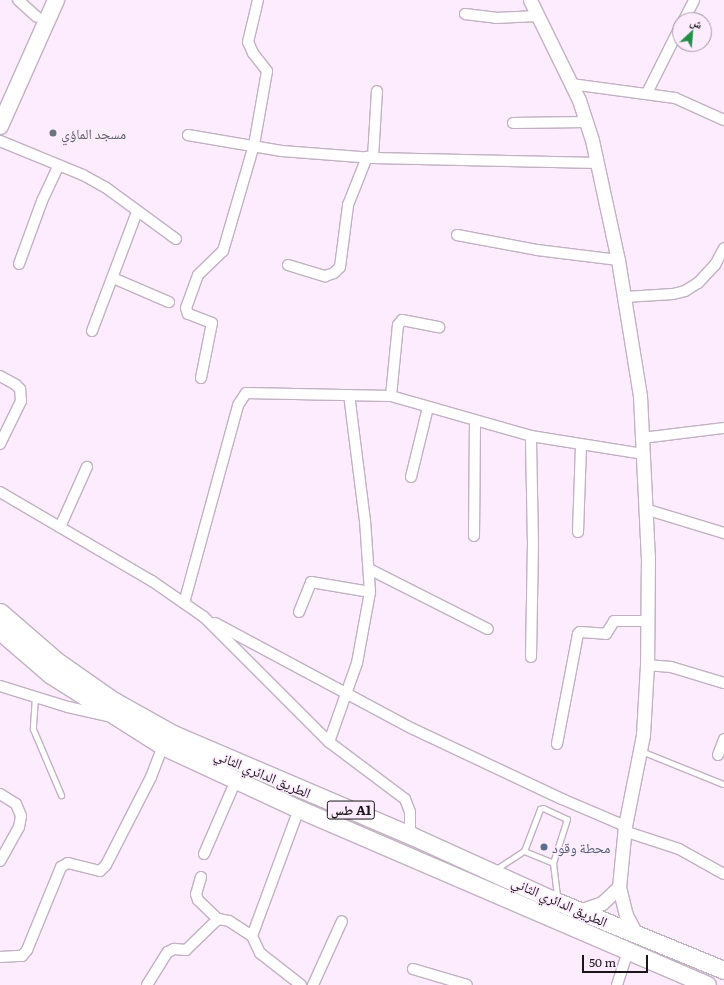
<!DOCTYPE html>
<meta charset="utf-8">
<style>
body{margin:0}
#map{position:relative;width:724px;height:985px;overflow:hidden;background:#fdebfe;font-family:Literata,"Noto Naskh Arabic",serif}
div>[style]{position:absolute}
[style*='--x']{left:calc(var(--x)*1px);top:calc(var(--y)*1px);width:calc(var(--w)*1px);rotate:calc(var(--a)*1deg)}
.roads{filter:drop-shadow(1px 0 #c2b1c3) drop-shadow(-1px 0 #c2b1c3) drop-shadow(0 1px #c2b1c3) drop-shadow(0 -1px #c2b1c3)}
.service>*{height:5px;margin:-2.5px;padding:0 2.5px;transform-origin:2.5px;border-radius:2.5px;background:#fff}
.minor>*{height:10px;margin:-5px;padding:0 5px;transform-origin:5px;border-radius:5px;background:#fff}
.tertiary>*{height:13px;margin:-6.5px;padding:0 6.5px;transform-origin:6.5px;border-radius:6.5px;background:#fff}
.primary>*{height:16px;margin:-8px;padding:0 8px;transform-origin:8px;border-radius:8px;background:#fff}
.trunk>*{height:17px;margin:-8.5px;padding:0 8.5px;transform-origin:8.5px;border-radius:8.5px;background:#fff}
.dots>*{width:11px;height:11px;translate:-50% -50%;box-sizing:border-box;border:2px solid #fdebfe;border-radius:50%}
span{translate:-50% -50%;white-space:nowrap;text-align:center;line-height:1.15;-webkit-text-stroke:3px #fdebfe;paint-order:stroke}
.shield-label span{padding:1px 3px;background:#fdebfe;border:1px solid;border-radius:3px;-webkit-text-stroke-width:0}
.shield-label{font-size:13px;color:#1b151b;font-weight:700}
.worship-label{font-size:14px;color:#5b616d}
.left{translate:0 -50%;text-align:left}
.street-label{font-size:14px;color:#1b151b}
.service-label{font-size:14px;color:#4e5e75}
.north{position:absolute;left:672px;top:12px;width:40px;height:40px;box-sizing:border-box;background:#fdebfe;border:1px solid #a395a3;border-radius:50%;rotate:26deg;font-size:11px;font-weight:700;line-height:16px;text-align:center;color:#1b151b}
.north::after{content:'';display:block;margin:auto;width:14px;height:18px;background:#238f46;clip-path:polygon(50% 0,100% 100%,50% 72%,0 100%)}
.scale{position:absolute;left:582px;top:955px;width:66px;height:18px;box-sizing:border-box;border:2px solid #1b151b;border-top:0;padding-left:5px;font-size:12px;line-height:14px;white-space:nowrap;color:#1b151b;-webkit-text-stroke:3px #fdebfe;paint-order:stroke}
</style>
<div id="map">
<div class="roads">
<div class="service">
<div style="--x:35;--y:697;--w:32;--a:94"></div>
<div style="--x:33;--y:729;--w:72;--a:67"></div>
<div style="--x:641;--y:751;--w:88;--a:21.9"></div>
<div style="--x:524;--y:851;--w:45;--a:-69.1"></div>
<div style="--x:540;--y:809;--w:3;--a:-18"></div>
<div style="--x:543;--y:808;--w:26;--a:25"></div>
<div style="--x:567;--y:819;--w:46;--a:107.7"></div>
<div style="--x:496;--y:869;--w:33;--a:-33"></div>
<div style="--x:524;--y:851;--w:31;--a:22"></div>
<div style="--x:553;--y:863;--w:35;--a:83"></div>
</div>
<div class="minor">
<div style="--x:18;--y:0;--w:25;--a:42"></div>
<div style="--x:465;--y:14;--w:31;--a:7"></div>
<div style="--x:496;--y:18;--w:41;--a:-2.8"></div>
<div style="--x:684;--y:20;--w:22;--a:-63"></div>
<div style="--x:571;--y:84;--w:105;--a:7.7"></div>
<div style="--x:675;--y:98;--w:54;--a:24.2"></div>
<div style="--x:647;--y:93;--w:74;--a:-63.4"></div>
<div style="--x:513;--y:123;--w:73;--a:-0.8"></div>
<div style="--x:188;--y:135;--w:95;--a:9.7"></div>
<div style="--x:282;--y:151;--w:91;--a:4.4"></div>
<div style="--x:373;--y:158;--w:225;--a:1.3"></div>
<div style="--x:0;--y:141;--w:90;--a:22.3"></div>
<div style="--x:83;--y:175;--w:25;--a:29"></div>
<div style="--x:105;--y:187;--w:88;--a:36.2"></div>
<div style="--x:373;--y:158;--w:67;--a:-86.6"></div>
<div style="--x:457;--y:235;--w:81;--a:10.6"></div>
<div style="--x:537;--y:250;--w:82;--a:7"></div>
<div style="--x:19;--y:264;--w:67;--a:-69.9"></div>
<div style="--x:42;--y:201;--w:38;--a:-65"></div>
<div style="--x:288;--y:265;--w:39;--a:17"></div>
<div style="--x:325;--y:276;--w:9;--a:-18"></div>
<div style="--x:334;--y:273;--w:8;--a:-45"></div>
<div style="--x:340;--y:267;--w:63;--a:-82.6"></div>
<div style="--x:348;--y:205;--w:52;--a:-68.4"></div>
<div style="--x:113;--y:278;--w:61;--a:23.2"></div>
<div style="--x:625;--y:297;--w:48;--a:-3.6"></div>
<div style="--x:673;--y:294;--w:12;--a:-14"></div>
<div style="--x:685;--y:291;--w:15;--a:-32"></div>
<div style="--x:698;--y:283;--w:25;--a:-47"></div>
<div style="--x:715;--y:265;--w:19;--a:-62"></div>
<div style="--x:92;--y:331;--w:127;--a:-69.3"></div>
<div style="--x:0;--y:376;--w:18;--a:29"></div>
<div style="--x:16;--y:385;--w:6;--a:45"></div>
<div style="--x:20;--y:389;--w:12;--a:85"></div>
<div style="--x:21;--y:401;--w:48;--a:116"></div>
<div style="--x:201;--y:378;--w:56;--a:-78.7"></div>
<div style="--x:212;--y:323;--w:26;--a:-159"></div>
<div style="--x:188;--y:314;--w:6;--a:-108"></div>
<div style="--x:186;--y:308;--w:35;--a:-70"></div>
<div style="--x:198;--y:275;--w:35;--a:-44"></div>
<div style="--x:223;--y:251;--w:110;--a:-73.7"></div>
<div style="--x:254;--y:145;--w:75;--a:-80"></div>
<div style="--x:267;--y:71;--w:23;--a:-128"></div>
<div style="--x:253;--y:53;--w:12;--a:-114"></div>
<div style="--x:248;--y:42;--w:43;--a:-76.6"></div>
<div style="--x:391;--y:396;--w:71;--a:-84.4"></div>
<div style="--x:398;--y:325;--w:6;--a:-51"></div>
<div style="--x:402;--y:320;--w:38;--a:11"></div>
<div style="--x:642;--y:438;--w:83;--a:-7"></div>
<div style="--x:411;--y:477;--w:72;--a:-76.3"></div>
<div style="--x:0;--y:492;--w:176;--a:30.4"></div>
<div style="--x:152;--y:581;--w:63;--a:34.7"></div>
<div style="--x:204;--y:617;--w:177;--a:45"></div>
<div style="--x:329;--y:742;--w:95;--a:36.9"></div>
<div style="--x:405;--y:799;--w:14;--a:69"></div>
<div style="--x:410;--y:812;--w:23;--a:90"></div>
<div style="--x:645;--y:509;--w:83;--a:16.9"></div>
<div style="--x:60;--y:527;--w:66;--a:-65.8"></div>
<div style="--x:578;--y:532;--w:87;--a:-88"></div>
<div style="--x:474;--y:536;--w:114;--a:-89.5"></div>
<div style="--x:369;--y:569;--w:133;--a:26.8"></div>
<div style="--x:184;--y:603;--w:205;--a:-74.7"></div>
<div style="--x:238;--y:405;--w:14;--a:-56"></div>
<div style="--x:246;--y:393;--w:145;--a:1.2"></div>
<div style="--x:391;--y:396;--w:146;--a:15.9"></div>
<div style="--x:531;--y:436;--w:113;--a:9.1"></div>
<div style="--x:299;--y:612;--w:32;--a:-68"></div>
<div style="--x:311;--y:582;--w:60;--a:9.6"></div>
<div style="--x:215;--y:623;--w:222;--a:28.2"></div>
<div style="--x:411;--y:728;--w:167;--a:25.2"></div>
<div style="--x:562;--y:799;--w:69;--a:23.2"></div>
<div style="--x:531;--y:657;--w:113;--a:-89"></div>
<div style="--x:533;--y:544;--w:108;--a:-91.1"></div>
<div style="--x:647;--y:665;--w:24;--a:5"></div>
<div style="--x:671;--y:667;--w:55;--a:16.8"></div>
<div style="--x:0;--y:686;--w:71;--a:17.2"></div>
<div style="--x:68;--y:707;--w:41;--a:12.7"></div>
<div style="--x:329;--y:742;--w:84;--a:-70.5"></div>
<div style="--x:357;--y:663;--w:72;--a:-79.6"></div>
<div style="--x:370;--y:592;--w:71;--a:-94"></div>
<div style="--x:365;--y:521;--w:127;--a:-97.2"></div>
<div style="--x:557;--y:744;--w:112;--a:-79.2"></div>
<div style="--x:578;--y:634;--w:3;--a:-45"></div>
<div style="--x:580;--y:632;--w:26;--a:4"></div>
<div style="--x:606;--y:634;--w:15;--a:-58"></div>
<div style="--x:614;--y:621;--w:33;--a:0"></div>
<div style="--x:718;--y:755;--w:17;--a:-69"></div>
<div style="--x:0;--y:794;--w:19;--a:32"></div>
<div style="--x:16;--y:804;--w:13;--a:67"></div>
<div style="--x:21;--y:816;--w:11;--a:100"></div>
<div style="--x:19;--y:827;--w:39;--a:119"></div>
<div style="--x:299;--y:809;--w:135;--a:110.3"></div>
<div style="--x:252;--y:936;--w:19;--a:65"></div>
<div style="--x:260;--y:953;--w:52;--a:38"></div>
<div style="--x:624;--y:831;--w:58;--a:18.1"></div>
<div style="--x:679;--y:849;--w:51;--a:29.1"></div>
<div style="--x:204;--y:854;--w:81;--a:-66.6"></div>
<div style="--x:201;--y:877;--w:18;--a:106"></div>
<div style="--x:196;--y:894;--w:6;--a:72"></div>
<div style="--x:198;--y:900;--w:28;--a:44"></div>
<div style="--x:0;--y:957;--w:22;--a:-3"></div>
<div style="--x:22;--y:956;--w:8;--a:-50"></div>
<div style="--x:27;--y:950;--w:90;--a:-67.7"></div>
<div style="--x:61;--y:867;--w:8;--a:-30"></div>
<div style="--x:68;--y:863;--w:33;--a:14"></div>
<div style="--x:100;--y:871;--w:8;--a:-45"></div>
<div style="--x:106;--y:865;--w:99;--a:-62.9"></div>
<div style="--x:151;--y:777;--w:33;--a:-69"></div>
<div style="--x:413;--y:969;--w:56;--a:16.5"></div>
<div style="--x:147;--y:985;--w:39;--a:-58"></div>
<div style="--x:168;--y:952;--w:7;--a:-27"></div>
<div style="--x:174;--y:949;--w:12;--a:5"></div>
<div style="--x:186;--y:950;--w:45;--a:-44.1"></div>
<div style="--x:218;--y:919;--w:11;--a:10"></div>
<div style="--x:229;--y:921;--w:27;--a:33"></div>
<div style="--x:313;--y:985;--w:70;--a:-65.6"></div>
<div style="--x:617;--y:985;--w:36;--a:-72"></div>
</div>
<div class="tertiary">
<div style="--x:530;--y:0;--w:111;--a:63.9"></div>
<div style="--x:579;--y:100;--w:42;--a:72"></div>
<div style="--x:592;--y:140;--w:123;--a:77.8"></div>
<div style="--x:618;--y:260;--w:138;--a:80.8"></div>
<div style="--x:640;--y:396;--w:161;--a:87.2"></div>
<div style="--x:648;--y:557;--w:108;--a:90.5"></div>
<div style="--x:647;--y:665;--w:70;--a:93.3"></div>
<div style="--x:643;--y:735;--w:93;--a:101.2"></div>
<div style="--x:625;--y:826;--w:61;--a:95.6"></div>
<div style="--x:619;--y:887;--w:29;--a:76"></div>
<div style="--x:626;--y:915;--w:21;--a:62"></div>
<div style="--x:582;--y:910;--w:21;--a:-19"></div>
<div style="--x:602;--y:903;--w:23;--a:-43"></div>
</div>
<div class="primary">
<div style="--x:0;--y:126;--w:138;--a:-66"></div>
</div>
<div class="trunk">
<div style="--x:0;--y:612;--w:77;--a:40.8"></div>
<div style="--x:58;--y:662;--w:68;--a:34.9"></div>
<div style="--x:114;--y:701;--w:68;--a:29.2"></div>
<div style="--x:173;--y:734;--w:258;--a:23.1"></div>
<div style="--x:410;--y:835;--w:162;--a:24.4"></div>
<div style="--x:558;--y:902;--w:179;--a:22.3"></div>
<div style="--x:0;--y:631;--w:67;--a:40.8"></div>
<div style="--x:51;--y:675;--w:133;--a:32.4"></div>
<div style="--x:163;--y:746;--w:150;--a:24.9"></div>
<div style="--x:299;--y:809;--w:444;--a:23.3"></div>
</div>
</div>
<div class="dots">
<div style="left:53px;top:133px;background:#6b7280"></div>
<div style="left:544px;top:847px;background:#5c6f8a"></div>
</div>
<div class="shield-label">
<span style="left:351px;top:810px">طس A1</span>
</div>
<div class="worship-label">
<span class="left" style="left:61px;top:133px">مسجد الماؤي</span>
</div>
<div class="street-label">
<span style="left:263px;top:773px;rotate:23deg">الطريق الدائري الثاني</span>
<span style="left:560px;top:901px;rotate:24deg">الطريق الدائري الثاني</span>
</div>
<div class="service-label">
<span class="left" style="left:552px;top:847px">محطة وقود</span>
</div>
<div class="north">ش</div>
<div class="scale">50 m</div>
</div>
